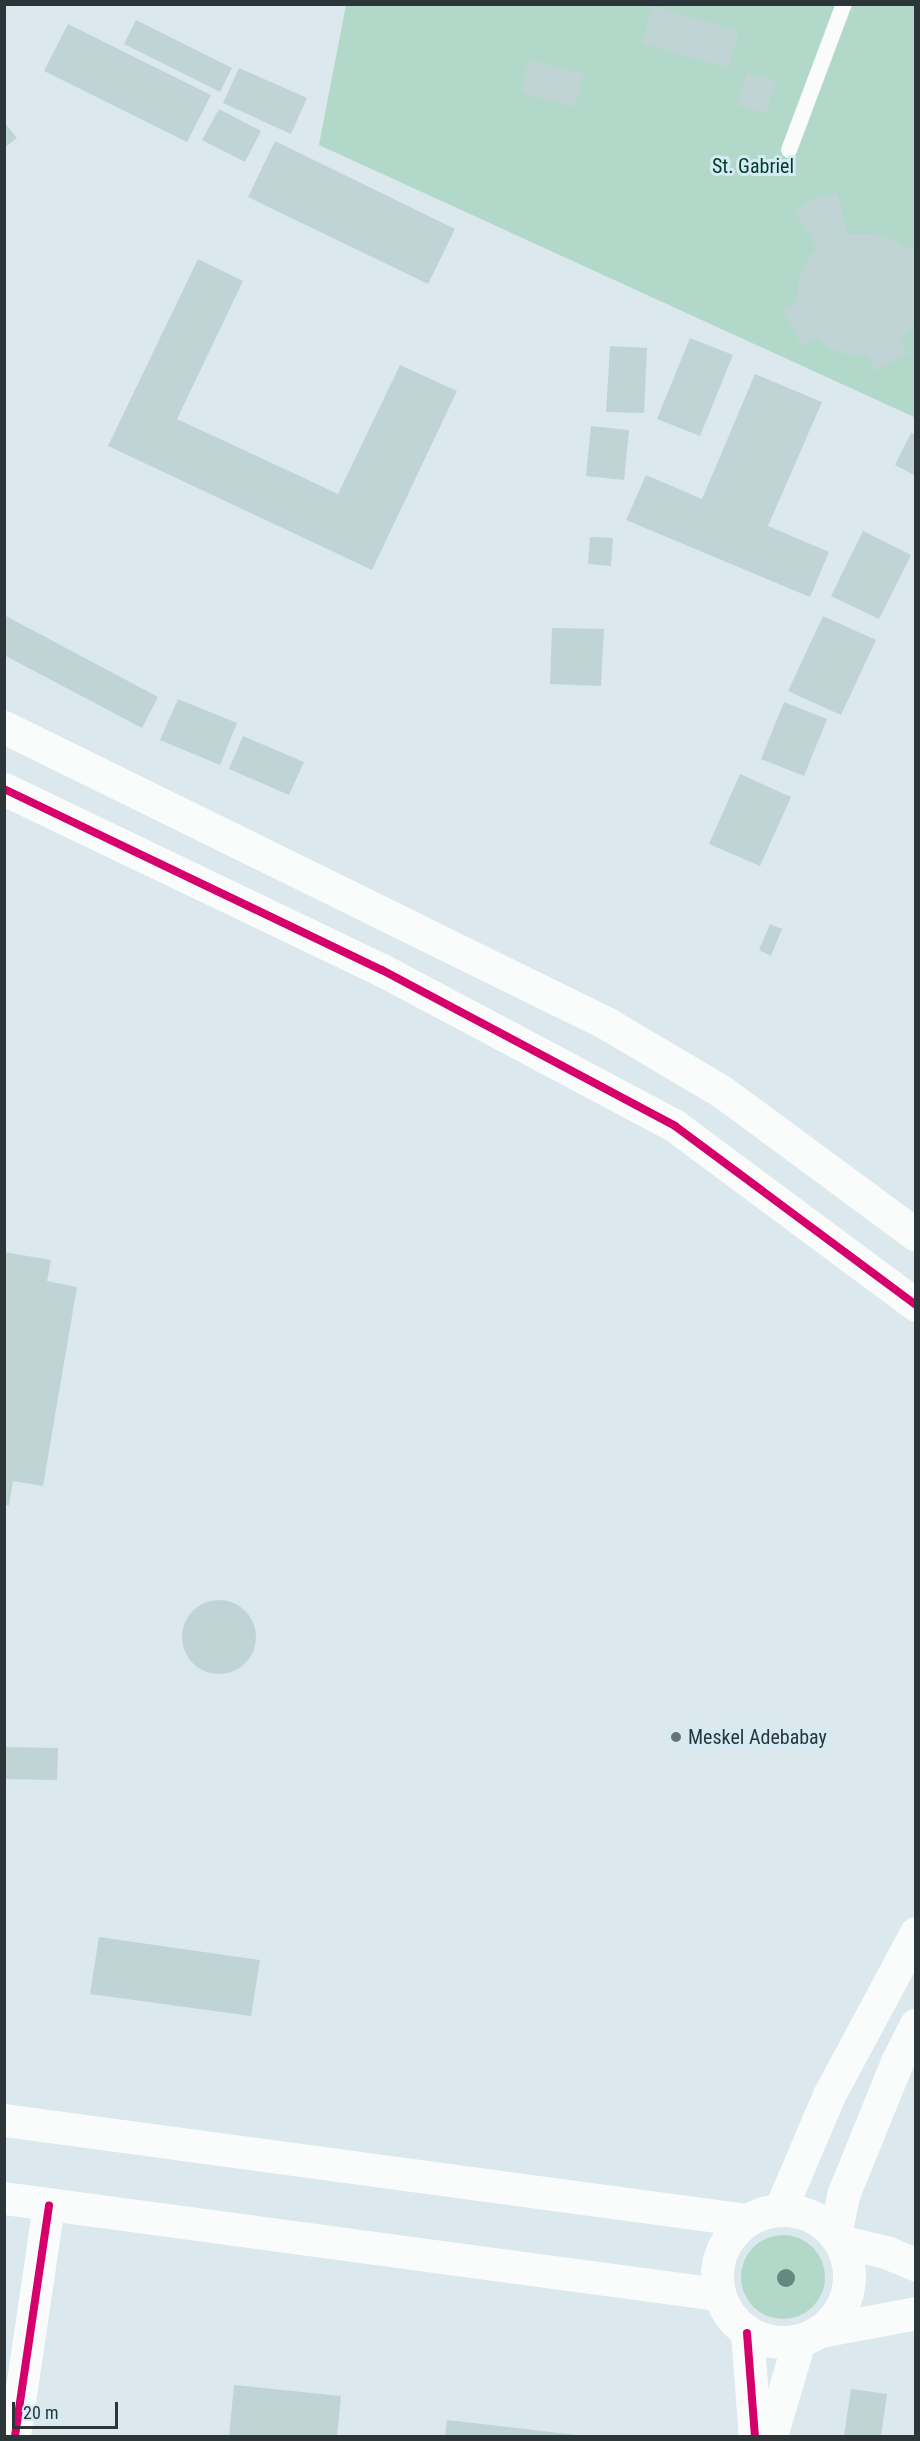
<!DOCTYPE html>
<style>
body{margin:0}
#map{position:relative;width:920px;height:2441px;overflow:hidden;background:#dbe8ed;font-family:"Roboto Condensed",sans-serif}
div>[style]{position:absolute}
[style*='--x']{left:calc(var(--x)*1px);top:calc(var(--y)*1px);width:calc(var(--w)*1px);rotate:calc(var(--a)*1deg)}
.green>*{inset:0;background:#b2d8ca}
.round{border-radius:50%}
.building>*{inset:0;background:#c0d4d6}
.lane>*{height:16px;margin:-8px;padding:0 8px;transform-origin:8px;border-radius:8px;background:#fafcfc}
.street>*{height:32px;margin:-16px;padding:0 16px;transform-origin:16px;border-radius:16px;background:#fafcfc}
.secondary>*{height:33px;margin:-16.5px;padding:0 16.5px;transform-origin:16.5px;border-radius:16.5px;background:#fafcfc}
.secondary>.ring{margin:-16.5px;padding:0;box-sizing:content-box;background:none;border:33px solid #fafcfc;border-radius:50%}
.cycleway>*{height:8px;margin:-4px;padding:0 4px;transform-origin:4px;border-radius:4px;background:#d6006c}
.trees>*{width:18px;height:18px;margin:-9px;border-radius:50%;background:#648980}
.dots>*{width:16px;height:16px;translate:-50% -50%;box-sizing:border-box;border:3px solid #d4ebf4;border-radius:50%}
span{translate:-50% -50%;white-space:nowrap;text-align:center;line-height:1.15;-webkit-text-stroke:6px #d4ebf4;paint-order:stroke}
.park-label{font-size:20px;color:#033b27}
.poi-label{font-size:20px;color:#2c3538}
.left{translate:0 -50%;text-align:left}
.frame{position:absolute;inset:0;border:6px solid #2c3538;pointer-events:none}
.scale{position:absolute;left:12px;top:2402px;width:106px;height:27px;box-sizing:border-box;border:3px solid #2c3538;border-top:0;padding-left:8px;font-size:18px;line-height:21px;white-space:nowrap;color:#2c3538;-webkit-text-stroke:4px #d4ebf4;paint-order:stroke}
</style>
<div id="map">
<div class="green">
<div style="clip-path:polygon(346px 5px,915px 5px,914px 417px,319px 145px)"></div>
<div class="round" style="left:741px;top:2235px;width:84px;height:84px"></div>
</div>
<div class="building">
<div style="clip-path:polygon(653px 6px,739px 31px,728px 68px,642px 43px)"></div>
<div style="clip-path:polygon(136px 20px,232px 68px,220px 92px,124px 44px)"></div>
<div style="clip-path:polygon(68px 24px,211px 95px,187px 142px,44px 71px)"></div>
<div style="clip-path:polygon(529px 60px,584px 74px,575px 107px,521px 93px)"></div>
<div style="clip-path:polygon(239px 68px,307px 98px,291px 134px,223px 103px)"></div>
<div style="clip-path:polygon(747px 73px,776px 81px,766px 113px,737px 105px)"></div>
<div style="clip-path:polygon(219px 109px,261px 131px,245px 162px,202px 140px)"></div>
<div style="clip-path:polygon(4px 122px,17px 138px,4px 148px)"></div>
<div style="clip-path:polygon(275px 141px,455px 229px,428px 284px,248px 197px)"></div>
<div style="clip-path:polygon(837px 193px,847px 234px,876px 234px,896px 242px,904px 250px,916px 243px,916px 322px,899px 342px,909px 353px,874px 371px,868px 356px,849px 355px,830px 349px,815px 337px,802px 345px,782px 309px,798px 302px,798px 282px,805px 264px,817px 248px,795px 210px,814px 199px)"></div>
<div style="clip-path:polygon(198px 259px,243px 281px,177px 419px,338px 494px,400px 365px,457px 391px,372px 570px,108px 446px)"></div>
<div style="clip-path:polygon(690px 338px,733px 355px,700px 436px,657px 419px)"></div>
<div style="clip-path:polygon(610px 346px,647px 348px,644px 413px,606px 412px)"></div>
<div style="clip-path:polygon(755px 374px,822px 402px,768px 526px,829px 552px,810px 597px,626px 520px,646px 475px,702px 499px)"></div>
<div style="clip-path:polygon(591px 426px,629px 430px,624px 480px,586px 476px)"></div>
<div style="clip-path:polygon(911px 433px,916px 435px,916px 476px,895px 465px)"></div>
<div style="clip-path:polygon(863px 531px,911px 555px,879px 619px,831px 596px)"></div>
<div style="clip-path:polygon(590px 537px,613px 538px,611px 566px,588px 564px)"></div>
<div style="clip-path:polygon(4px 615px,158px 697px,142px 728px,4px 655px)"></div>
<div style="clip-path:polygon(823px 616px,876px 640px,841px 715px,788px 691px)"></div>
<div style="clip-path:polygon(552px 628px,604px 629px,601px 686px,550px 684px)"></div>
<div style="clip-path:polygon(178px 699px,237px 723px,220px 765px,160px 740px)"></div>
<div style="clip-path:polygon(784px 702px,827px 719px,804px 776px,761px 759px)"></div>
<div style="clip-path:polygon(243px 736px,304px 762px,289px 795px,229px 769px)"></div>
<div style="clip-path:polygon(740px 774px,791px 797px,760px 866px,709px 844px)"></div>
<div style="clip-path:polygon(770px 924px,782px 929px,771px 956px,759px 950px)"></div>
<div style="clip-path:polygon(4px 1252px,51px 1260px,47px 1281px,77px 1287px,43px 1486px,13px 1481px,9px 1505px,4px 1505px)"></div>
<div class="round" style="left:182px;top:1600px;width:74px;height:74px"></div>
<div style="clip-path:polygon(4px 1747px,58px 1748px,57px 1780px,4px 1779px)"></div>
<div style="clip-path:polygon(99px 1937px,260px 1960px,251px 2016px,90px 1994px)"></div>
<div style="clip-path:polygon(234px 2385px,341px 2396px,337px 2436px,229px 2436px)"></div>
<div style="clip-path:polygon(851px 2389px,887px 2394px,881px 2436px,844px 2436px)"></div>
<div style="clip-path:polygon(447px 2420px,577px 2435px,577px 2436px,445px 2436px)"></div>
</div>
<div class="lane">
<div style="--x:789;--y:150;--w:156;--a:-69.4"></div>
</div>
<div class="street">
<div style="--x:15;--y:2436;--w:233;--a:-81.6"></div>
</div>
<div class="secondary">
<div style="--x:4;--y:727;--w:671;--a:26.18"></div>
<div style="--x:606;--y:1023;--w:134;--a:30.6"></div>
<div style="--x:721;--y:1091;--w:242;--a:36.4"></div>
<div style="--x:4;--y:789;--w:419;--a:25.6"></div>
<div style="--x:382;--y:970;--w:332;--a:28"></div>
<div style="--x:675;--y:1126;--w:300;--a:36.6"></div>
<div style="--x:4;--y:2120;--w:750;--a:7.67"></div>
<div style="--x:4;--y:2198;--w:719;--a:7.67"></div>
<div class="ring" style="left:717px;top:2210px;width:99px;height:99px"></div>
<div style="--x:780;--y:2210;--w:125;--a:-66.9"></div>
<div style="--x:829;--y:2095;--w:184;--a:-61.8"></div>
<div style="--x:835;--y:2234;--w:40;--a:-78"></div>
<div style="--x:843;--y:2195;--w:144;--a:-67.9"></div>
<div style="--x:897;--y:2062;--w:42;--a:-63.4"></div>
<div style="--x:839;--y:2241;--w:48;--a:13.2"></div>
<div style="--x:886;--y:2252;--w:33;--a:23"></div>
<div style="--x:820;--y:2331;--w:98;--a:-10.6"></div>
<div style="--x:747;--y:2333;--w:103;--a:85.6"></div>
<div style="--x:771;--y:2436;--w:99;--a:-73.6"></div>
</div>
<div class="cycleway">
<div style="--x:4;--y:789;--w:419;--a:25.6"></div>
<div style="--x:382;--y:970;--w:332;--a:28"></div>
<div style="--x:675;--y:1126;--w:300;--a:36.6"></div>
<div style="--x:747;--y:2333;--w:103;--a:85.6"></div>
<div style="--x:15;--y:2436;--w:233;--a:-81.6"></div>
</div>
<div class="trees">
<div style="left:786px;top:2278px"></div>
</div>
<div class="dots">
<div style="left:676px;top:1737px;background:#697477"></div>
</div>
<div class="park-label">
<span style="left:753px;top:166px">St. Gabriel</span>
</div>
<div class="poi-label">
<span class="left" style="left:688px;top:1737px">Meskel Adebabay</span>
</div>
<div class="frame"></div>
<div class="scale">20 m</div>
</div>
